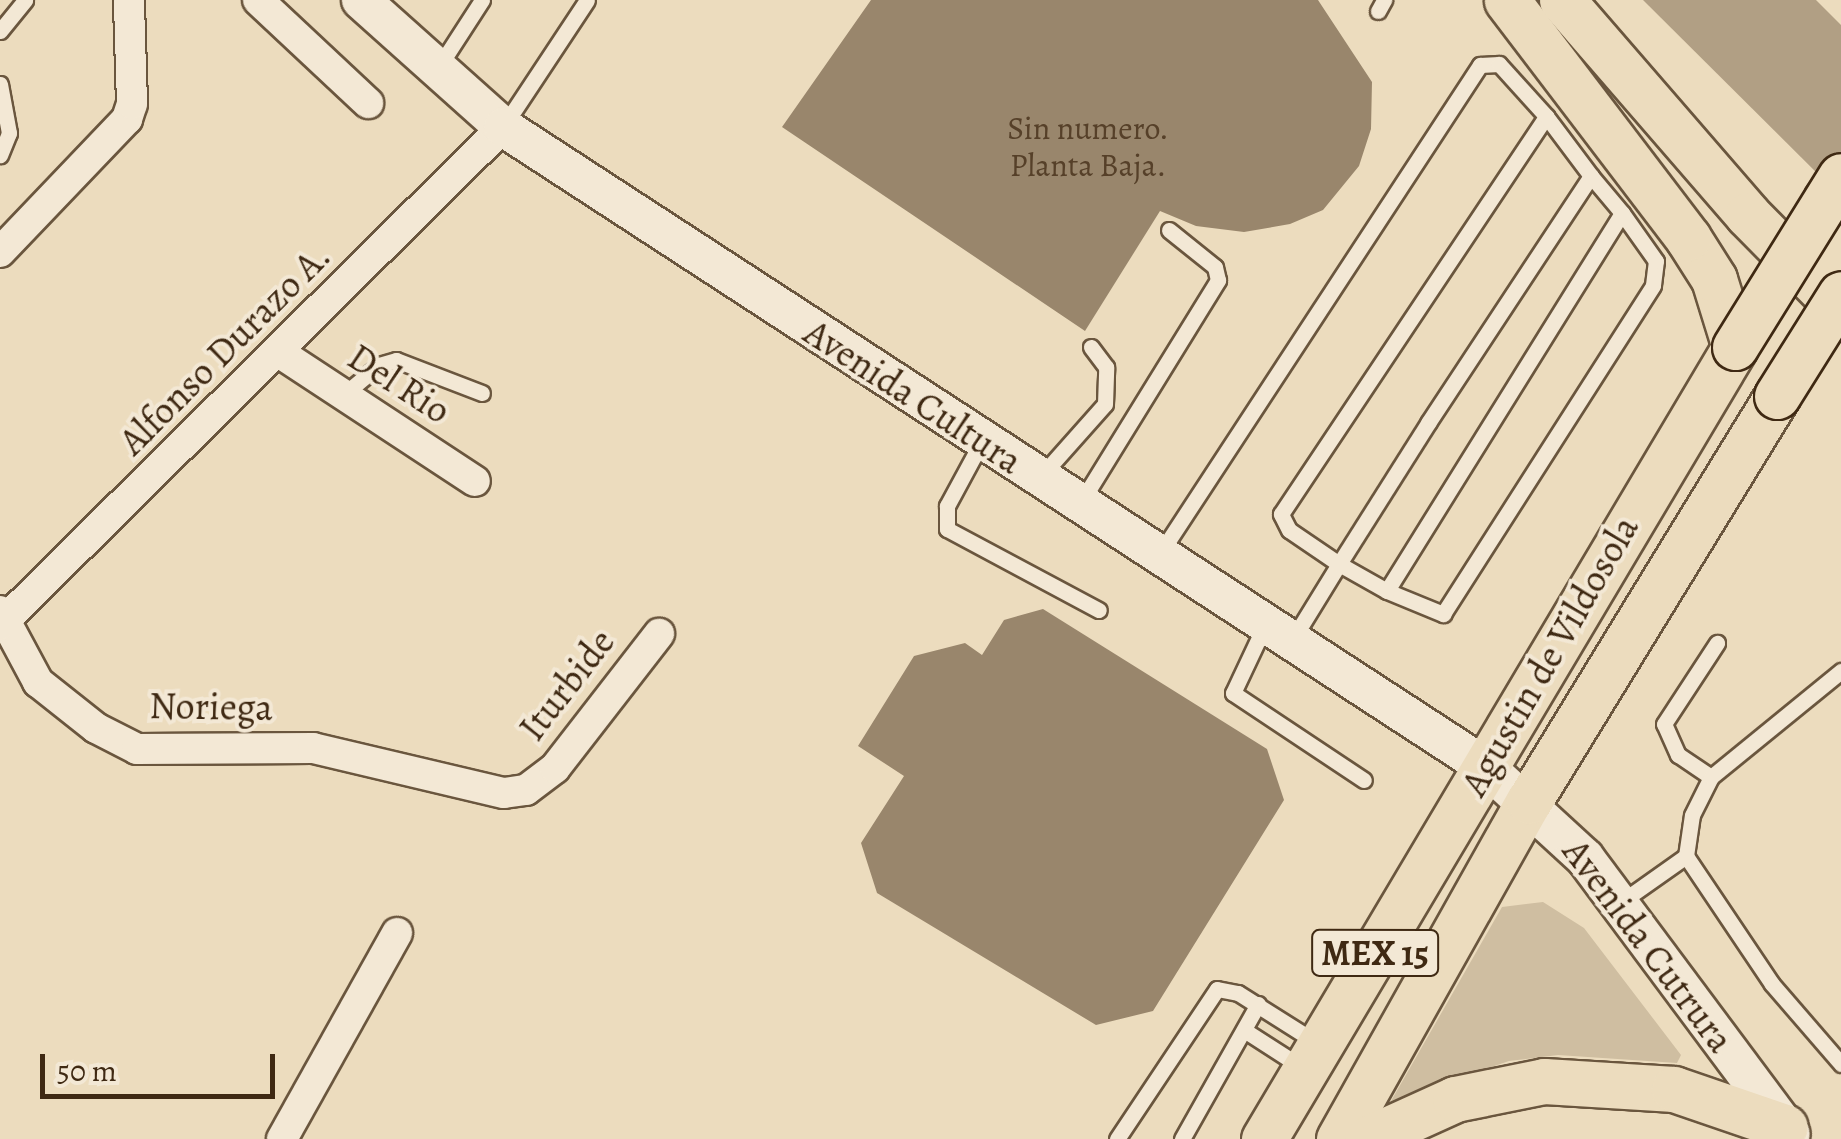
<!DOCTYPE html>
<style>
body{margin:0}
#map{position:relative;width:1841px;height:1139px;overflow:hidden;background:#ecdcbe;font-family:Alegreya,serif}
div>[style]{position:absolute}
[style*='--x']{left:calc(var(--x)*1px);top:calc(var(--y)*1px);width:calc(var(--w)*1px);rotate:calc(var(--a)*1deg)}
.green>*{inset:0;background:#cfbea1}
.water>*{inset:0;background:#b19f84}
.building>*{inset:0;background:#99866c}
.roads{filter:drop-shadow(2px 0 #6a563e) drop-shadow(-2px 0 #6a563e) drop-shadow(0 2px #6a563e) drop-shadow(0 -2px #6a563e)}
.service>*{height:15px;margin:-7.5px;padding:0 7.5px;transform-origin:7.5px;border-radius:7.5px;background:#f3e8d5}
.minor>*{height:30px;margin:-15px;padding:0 15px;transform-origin:15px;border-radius:15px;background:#f3e8d5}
.tertiary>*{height:38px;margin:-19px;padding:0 19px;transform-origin:19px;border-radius:19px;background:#f3e8d5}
.primary>*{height:45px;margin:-22.5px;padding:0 22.5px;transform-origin:22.5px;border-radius:22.5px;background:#ecdcbe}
.bridges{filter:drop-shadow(2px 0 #3f2913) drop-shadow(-2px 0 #3f2913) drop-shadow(0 2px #3f2913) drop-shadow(0 -2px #3f2913)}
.primary-bridge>*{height:45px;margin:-22.5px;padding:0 22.5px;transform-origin:22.5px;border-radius:22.5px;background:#ecdcbe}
span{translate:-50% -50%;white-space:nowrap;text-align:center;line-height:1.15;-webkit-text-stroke:8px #f3e8d5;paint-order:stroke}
.number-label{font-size:32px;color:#564029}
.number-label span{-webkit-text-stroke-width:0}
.shield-label span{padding:2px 8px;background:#f3e8d5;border:2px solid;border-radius:8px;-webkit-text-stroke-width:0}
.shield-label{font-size:35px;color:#3f2913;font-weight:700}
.street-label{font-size:38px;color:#3f2913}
.scale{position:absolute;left:40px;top:1054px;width:235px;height:45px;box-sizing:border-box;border:5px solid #3f2913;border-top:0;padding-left:12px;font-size:30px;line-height:35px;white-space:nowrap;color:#3f2913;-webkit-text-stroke:8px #f3e8d5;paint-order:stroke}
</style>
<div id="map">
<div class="green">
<div style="clip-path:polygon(1543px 902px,1584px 928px,1681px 1055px,1677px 1063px,1558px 1055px,1509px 1061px,1391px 1101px,1502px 907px)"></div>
</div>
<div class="water">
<div style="clip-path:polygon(1643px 0,1816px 0,1841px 25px,1841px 197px)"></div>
</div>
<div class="building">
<div style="clip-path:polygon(871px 0,1318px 0,1372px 82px,1371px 129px,1359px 166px,1323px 210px,1290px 224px,1244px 232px,1196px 226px,1160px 211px,1085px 331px,782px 127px)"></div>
<div style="clip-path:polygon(1043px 609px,1267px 749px,1284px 800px,1153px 1011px,1096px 1025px,877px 893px,861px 843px,904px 776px,858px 746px,914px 656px,965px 643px,982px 655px,1004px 620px)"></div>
</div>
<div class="roads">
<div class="service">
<div style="--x:1378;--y:11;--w:13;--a:-61"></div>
<div style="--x:0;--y:31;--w:40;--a:-51"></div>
<div style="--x:438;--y:68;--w:81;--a:-57.1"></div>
<div style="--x:0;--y:84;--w:50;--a:79.6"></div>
<div style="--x:9;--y:133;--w:24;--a:112"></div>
<div style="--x:503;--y:127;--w:152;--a:-56.5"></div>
<div style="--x:342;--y:396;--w:48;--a:-40"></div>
<div style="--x:379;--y:365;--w:18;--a:-16"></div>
<div style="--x:396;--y:360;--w:92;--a:21"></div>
<div style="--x:981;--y:443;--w:72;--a:118.4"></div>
<div style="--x:947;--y:506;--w:23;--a:90"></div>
<div style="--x:947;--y:529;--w:172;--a:28.1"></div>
<div style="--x:1041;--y:476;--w:96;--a:-48.4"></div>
<div style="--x:1105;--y:404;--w:37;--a:-88"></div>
<div style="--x:1106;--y:367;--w:25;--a:-127"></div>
<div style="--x:1081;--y:502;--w:261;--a:-58.3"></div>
<div style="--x:1218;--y:280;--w:13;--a:-103"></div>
<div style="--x:1215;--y:267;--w:59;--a:-141.2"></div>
<div style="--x:1159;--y:555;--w:586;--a:-56.77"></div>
<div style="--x:1480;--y:65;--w:19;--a:-3"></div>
<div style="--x:1499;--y:64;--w:70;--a:47.9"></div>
<div style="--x:1387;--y:591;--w:61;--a:22.3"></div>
<div style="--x:1443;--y:614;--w:390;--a:-57.4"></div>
<div style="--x:1653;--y:285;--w:24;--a:-83"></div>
<div style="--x:1656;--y:261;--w:59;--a:-125.3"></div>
<div style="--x:1265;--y:625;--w:75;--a:115.2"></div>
<div style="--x:1233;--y:693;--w:157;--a:33.6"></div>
<div style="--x:1291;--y:642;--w:92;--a:-58.4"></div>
<div style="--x:1339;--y:564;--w:167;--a:-57.7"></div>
<div style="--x:1428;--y:423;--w:296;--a:-56.6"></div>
<div style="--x:1591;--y:176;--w:48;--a:50"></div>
<div style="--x:1622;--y:213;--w:445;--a:121.9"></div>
<div style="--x:1387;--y:591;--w:55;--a:-150.6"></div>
<div style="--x:1339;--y:564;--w:60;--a:-145.8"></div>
<div style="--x:1289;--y:530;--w:18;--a:-117"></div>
<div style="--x:1281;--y:514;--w:478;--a:-56.3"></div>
<div style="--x:1546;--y:116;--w:75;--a:53.1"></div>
<div style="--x:1711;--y:777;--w:40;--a:-146"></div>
<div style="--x:1678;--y:755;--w:34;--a:-114"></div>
<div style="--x:1664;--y:724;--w:97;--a:-56.8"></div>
<div style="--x:1686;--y:856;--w:154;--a:56.1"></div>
<div style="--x:1772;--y:984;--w:106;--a:49.2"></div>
<div style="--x:1621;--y:902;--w:80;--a:-35.3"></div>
<div style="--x:1686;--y:856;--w:41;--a:-81.7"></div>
<div style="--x:1692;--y:815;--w:42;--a:-63.4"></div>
<div style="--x:1711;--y:777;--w:168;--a:-39.2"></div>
<div style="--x:1244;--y:1030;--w:70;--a:32.8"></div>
<div style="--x:1117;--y:1139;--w:180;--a:-56.3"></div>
<div style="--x:1217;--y:989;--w:21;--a:11"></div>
<div style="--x:1238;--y:993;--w:93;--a:32.3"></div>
<div style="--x:1182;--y:1139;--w:155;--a:-60.6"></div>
</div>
<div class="minor">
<div style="--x:258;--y:0;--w:151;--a:43.1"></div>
<div style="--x:0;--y:252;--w:184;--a:-46.3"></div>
<div style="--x:127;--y:119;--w:16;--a:-72"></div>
<div style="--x:132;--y:104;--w:104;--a:-91.7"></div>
<div style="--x:280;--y:353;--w:233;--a:33.3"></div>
<div style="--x:0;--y:611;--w:81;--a:61.8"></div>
<div style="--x:38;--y:682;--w:74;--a:38.4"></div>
<div style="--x:96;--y:728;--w:46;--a:27.1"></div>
<div style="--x:137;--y:749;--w:176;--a:-0.3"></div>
<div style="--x:313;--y:748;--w:196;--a:13.3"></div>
<div style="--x:504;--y:793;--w:22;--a:-8"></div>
<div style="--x:526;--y:790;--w:36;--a:-37"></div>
<div style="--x:555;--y:768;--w:170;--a:-52.2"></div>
<div style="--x:0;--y:625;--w:708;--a:-44.71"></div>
<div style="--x:282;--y:1139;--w:236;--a:-60.8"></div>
</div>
<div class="tertiary">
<div style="--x:361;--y:0;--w:191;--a:41.8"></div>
<div style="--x:503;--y:127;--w:1173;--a:33.07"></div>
<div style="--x:1486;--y:767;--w:134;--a:42.6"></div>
<div style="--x:1585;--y:858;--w:344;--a:53.3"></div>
</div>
<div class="primary">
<div style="--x:1562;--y:0;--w:284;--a:49.1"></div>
<div style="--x:1748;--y:215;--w:132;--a:45.3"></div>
<div style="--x:1826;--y:200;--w:52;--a:73.3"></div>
<div style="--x:1264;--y:1139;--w:921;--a:-59.26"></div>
<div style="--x:1735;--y:347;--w:71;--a:-107.2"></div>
<div style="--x:1714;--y:279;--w:49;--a:-122.4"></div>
<div style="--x:1688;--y:238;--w:299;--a:-127.3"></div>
<div style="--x:1339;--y:1139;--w:388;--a:-60.7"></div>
<div style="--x:1529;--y:801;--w:475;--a:-58.5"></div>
<div style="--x:1367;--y:1139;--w:97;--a:-24.4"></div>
<div style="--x:1455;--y:1099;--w:91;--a:-11.4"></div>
<div style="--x:1544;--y:1081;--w:130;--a:3.5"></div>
<div style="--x:1674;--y:1089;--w:117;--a:18.9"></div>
</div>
</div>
<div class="bridges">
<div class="primary-bridge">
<div style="--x:1735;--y:347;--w:201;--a:-58.2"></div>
<div style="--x:1777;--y:396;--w:120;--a:-57.9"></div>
</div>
</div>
<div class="number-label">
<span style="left:1088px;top:147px">Sin numero.<br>Planta Baja.</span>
</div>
<div class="shield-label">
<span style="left:1375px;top:953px">MEX 15</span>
</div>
<div class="street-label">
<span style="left:225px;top:349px;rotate:-45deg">Alfonso Durazo A.</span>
<span style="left:399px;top:384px;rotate:33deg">Del Rio</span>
<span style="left:913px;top:397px;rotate:33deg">Avenida Cultura</span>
<span style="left:1550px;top:656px;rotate:-60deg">Agustin de Vildosola</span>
<span style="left:567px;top:685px;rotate:-52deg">Iturbide</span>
<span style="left:211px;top:707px;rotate:1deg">Noriega</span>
<span style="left:1648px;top:946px;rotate:53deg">Avenida Cutrura</span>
</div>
<div class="scale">50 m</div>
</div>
